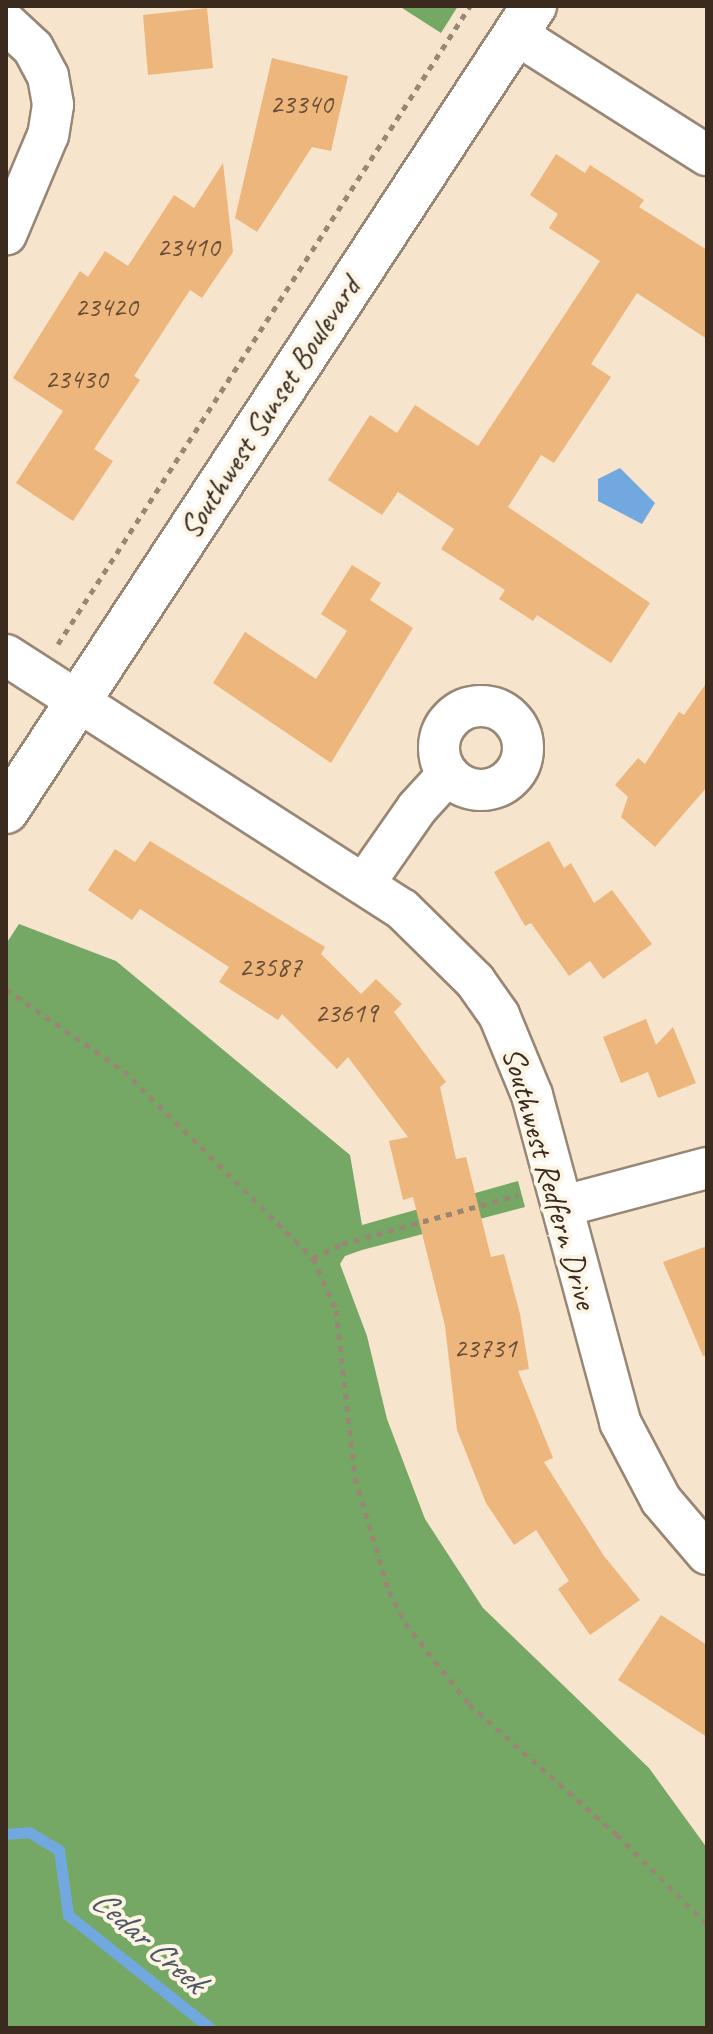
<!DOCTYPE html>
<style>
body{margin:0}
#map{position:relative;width:713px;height:2034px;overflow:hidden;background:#f7e4cc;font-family:Caveat,sans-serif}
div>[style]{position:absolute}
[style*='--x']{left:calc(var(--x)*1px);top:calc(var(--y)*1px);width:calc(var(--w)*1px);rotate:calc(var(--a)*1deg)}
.forest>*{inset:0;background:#74a864}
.water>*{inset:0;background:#72a8e0}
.stream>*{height:11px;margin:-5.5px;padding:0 5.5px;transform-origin:5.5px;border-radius:5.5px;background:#72a8e0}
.building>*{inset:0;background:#edb67c}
.path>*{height:5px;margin-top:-2.5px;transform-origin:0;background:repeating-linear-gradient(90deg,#998775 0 6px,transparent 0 12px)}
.roads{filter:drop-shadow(2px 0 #998775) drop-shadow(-2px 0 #998775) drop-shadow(0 2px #998775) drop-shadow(0 -2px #998775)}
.minor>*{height:40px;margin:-20px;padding:0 20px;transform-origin:20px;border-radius:20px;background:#fff}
.minor>.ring{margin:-20px;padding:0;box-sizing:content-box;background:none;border:40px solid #fff;border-radius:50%}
.secondary>*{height:44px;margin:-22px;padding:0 22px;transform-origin:22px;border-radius:22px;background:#fff}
span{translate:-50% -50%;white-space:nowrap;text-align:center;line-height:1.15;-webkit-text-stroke:8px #fcf5e5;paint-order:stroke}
.number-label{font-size:28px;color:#684d36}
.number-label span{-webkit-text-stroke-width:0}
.street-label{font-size:32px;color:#3b2a1e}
.water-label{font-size:34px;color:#4e5662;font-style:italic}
.frame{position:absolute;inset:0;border:8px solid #3b2a1e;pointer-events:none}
</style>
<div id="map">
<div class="forest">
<div style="clip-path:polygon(399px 6px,458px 6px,441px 33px)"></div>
<div style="clip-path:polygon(19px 924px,116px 961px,350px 1155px,362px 1225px,518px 1181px,525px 1207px,362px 1250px,345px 1256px,340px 1264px,367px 1336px,387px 1419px,425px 1519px,483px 1608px,649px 1768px,707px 1848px,707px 2028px,6px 2028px,6px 944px)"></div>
</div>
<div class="water">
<div style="clip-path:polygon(620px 468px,655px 503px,642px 524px,598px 501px,598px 479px)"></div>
</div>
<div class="stream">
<div style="--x:6;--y:1834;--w:23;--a:-5"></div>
<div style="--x:29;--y:1832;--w:35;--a:31"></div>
<div style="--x:59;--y:1850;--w:66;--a:82.1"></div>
<div style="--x:68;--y:1915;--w:181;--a:38.5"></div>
</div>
<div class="building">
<div style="clip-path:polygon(207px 8px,213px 68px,148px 75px,143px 15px)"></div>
<div style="clip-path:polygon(272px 58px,348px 76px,331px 151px,312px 147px,257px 232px,235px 218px)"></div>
<div style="clip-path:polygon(556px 154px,585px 173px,590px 165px,644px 200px,639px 207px,707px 250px,707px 339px,637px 293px,591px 364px,611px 377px,554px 463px,541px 455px,508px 507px,650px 603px,611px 663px,537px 615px,533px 621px,499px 599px,505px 590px,441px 549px,454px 529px,398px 492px,382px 515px,328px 480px,370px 415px,397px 433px,415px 405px,478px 446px,600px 261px,549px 228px,558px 214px,530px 195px)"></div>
<div style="clip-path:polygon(223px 163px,233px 252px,202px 298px,190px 290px,134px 376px,140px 380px,94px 449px,113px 461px,73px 521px,16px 483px,63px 411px,13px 378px,80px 271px,88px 277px,105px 251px,128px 266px,174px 195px,194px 208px)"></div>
<div style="clip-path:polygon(352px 565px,381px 583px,370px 600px,413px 628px,331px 763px,213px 683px,245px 632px,316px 679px,347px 631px,321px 614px)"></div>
<div style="clip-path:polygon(707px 682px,707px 787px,655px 847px,621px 817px,628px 797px,615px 785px,638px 758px,645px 764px,679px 712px,684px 715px)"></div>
<div style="clip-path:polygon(150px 841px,325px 947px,321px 954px,361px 994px,376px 979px,402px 1004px,394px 1012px,446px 1082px,440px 1087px,456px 1159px,466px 1157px,491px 1257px,504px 1254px,520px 1314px,529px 1369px,518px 1371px,553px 1458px,544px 1462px,604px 1556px,640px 1600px,590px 1635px,558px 1589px,569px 1581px,536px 1530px,514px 1545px,486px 1503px,457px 1430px,445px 1326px,413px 1197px,403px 1200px,389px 1141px,408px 1137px,348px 1057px,337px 1069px,282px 1014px,278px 1020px,219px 982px,229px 967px,140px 909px,132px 920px,88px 890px,115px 849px,135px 862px)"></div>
<div style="clip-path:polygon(549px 841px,564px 868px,571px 863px,594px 903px,612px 890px,652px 944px,603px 979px,590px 961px,569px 976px,531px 923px,525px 926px,494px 872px)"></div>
<div style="clip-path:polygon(646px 1019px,656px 1045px,673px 1027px,696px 1083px,658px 1098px,648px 1072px,621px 1083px,603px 1037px)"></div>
<div style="clip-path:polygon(707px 1246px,707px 1355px,703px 1356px,663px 1262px)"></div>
<div style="clip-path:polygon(661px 1615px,707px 1645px,707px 1737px,618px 1680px)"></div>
</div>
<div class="path">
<div style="--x:58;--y:644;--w:759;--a:-57.15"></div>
<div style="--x:6;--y:989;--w:144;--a:34.8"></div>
<div style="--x:124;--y:1071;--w:266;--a:44.7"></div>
<div style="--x:313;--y:1258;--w:57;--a:66.1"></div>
<div style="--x:336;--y:1310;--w:169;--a:83.5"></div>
<div style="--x:355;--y:1478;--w:118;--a:73.3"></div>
<div style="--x:389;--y:1591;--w:36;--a:63"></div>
<div style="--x:405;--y:1623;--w:103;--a:51.7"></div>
<div style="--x:469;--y:1704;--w:198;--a:41.5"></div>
<div style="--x:617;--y:1835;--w:127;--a:44.7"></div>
<div style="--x:313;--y:1258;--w:32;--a:-26"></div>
<div style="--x:342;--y:1244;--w:183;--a:-15.6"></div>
</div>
<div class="roads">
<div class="minor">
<div style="--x:6;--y:23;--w:37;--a:43"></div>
<div style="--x:33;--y:48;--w:32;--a:62"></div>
<div style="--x:48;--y:76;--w:29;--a:80"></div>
<div style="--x:53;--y:105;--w:30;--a:99"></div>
<div style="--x:48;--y:135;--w:108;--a:112.8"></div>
<div style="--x:516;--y:34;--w:226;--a:32.4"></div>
<div style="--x:6;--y:655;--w:470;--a:32.7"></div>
<div style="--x:402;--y:909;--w:103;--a:44.6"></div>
<div style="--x:475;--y:981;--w:42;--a:54.8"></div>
<div style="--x:499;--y:1015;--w:87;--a:67.6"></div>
<div style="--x:532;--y:1095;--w:339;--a:74.9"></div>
<div style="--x:620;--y:1422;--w:88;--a:62.3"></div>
<div style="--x:661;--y:1500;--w:71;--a:49.6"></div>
<div class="ring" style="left:439px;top:706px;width:44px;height:44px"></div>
<div style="--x:364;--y:884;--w:93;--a:-55.1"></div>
<div style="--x:417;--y:808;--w:46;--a:-47.6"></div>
<div style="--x:564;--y:1206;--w:148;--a:-14.9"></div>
</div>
<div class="secondary">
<div style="--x:6;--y:811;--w:963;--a:-56.74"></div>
</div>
</div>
<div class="number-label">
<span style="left:301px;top:104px">23340</span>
<span style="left:188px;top:247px">23410</span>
<span style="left:106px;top:307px">23420</span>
<span style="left:76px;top:379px">23430</span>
<span style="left:270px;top:967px">23587</span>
<span style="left:346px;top:1013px">23619</span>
<span style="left:485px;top:1348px">23731</span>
</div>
<div class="street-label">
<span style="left:270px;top:408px;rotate:-57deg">Southwest Sunset Boulevard</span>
<span style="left:549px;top:1178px;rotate:74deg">Southwest Redfern Drive</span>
</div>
<div class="water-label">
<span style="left:149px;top:1940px;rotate:41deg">Cedar Creek</span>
</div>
<div class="frame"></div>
</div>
